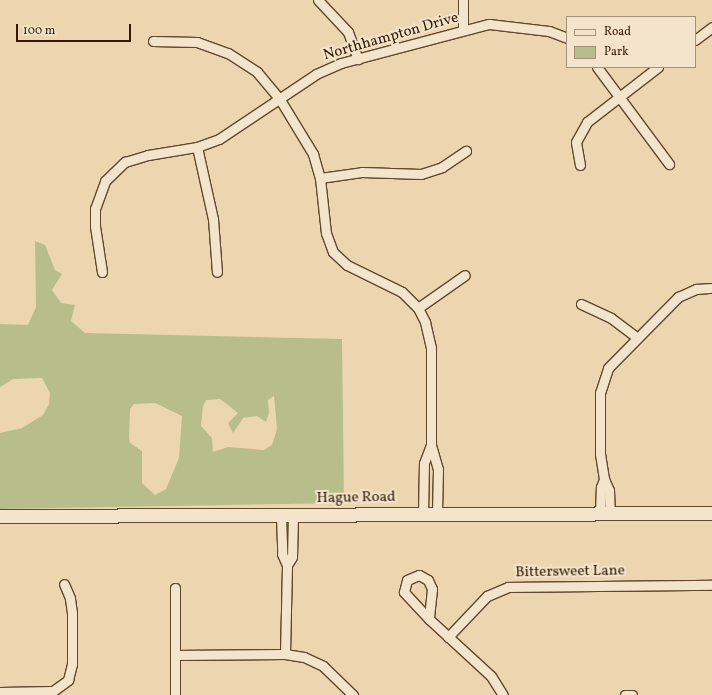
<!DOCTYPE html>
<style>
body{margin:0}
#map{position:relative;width:712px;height:695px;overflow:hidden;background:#ecd6af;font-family:Vollkorn,serif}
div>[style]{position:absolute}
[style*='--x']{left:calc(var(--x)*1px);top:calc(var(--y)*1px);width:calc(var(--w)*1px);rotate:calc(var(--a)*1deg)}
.green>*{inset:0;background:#b8be8b}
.roads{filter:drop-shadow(1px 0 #61482d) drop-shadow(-1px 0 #61482d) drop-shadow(0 1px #61482d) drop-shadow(0 -1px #61482d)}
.street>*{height:9px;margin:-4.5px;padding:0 4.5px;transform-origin:4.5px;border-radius:4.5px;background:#f3e4cb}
.secondary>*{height:13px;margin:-6.5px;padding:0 6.5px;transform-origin:6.5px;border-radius:6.5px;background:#f3e4cb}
span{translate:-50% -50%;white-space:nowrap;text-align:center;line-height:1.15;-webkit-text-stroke:4px #f3e4cb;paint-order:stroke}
.street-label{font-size:15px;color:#331802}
.legend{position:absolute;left:566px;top:16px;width:130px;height:52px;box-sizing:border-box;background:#f3e4cb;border:1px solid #a6927b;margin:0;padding:5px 7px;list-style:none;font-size:12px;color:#331802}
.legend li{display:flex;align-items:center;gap:8px;height:20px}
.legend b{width:20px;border:1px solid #a6927b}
.scale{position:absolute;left:16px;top:24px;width:115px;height:18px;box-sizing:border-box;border:2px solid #331802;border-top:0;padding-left:5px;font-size:12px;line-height:14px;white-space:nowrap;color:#331802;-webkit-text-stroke:3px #f3e4cb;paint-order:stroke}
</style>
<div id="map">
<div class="green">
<div style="clip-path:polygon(evenodd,35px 241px,45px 245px,55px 270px,62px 274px,52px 290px,61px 303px,75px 305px,71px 321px,85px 333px,342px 339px,344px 503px,0 509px,0 433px,22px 428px,43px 415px,49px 404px,50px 393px,42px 378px,13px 379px,0 387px,0 324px,28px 325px,36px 307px,35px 241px,274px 396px,277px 429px,272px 445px,264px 450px,228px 447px,213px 452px,212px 438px,201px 426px,203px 406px,206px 400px,220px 399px,238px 413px,228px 423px,233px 433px,243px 418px,257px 416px,266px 422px,269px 413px,268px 400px,274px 396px,35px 241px,155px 403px,182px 416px,179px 458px,166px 489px,155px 495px,142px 483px,142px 451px,130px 443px,129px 438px,130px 409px,134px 404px,155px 403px)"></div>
</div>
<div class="roads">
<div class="street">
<div style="--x:318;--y:0;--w:44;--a:46.8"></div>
<div style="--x:348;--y:32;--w:29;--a:70"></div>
<div style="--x:463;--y:0;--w:30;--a:90"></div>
<div style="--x:695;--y:40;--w:21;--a:-37"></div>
<div style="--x:153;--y:41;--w:44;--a:1.3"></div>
<div style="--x:197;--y:42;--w:33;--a:20"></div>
<div style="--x:228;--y:53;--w:35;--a:33"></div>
<div style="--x:257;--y:72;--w:34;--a:50"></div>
<div style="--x:279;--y:98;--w:66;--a:58.7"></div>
<div style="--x:313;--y:154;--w:25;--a:74"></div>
<div style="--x:320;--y:178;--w:55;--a:83.8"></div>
<div style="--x:326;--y:233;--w:20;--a:70"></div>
<div style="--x:333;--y:252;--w:19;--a:43"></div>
<div style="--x:347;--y:265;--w:61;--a:26.1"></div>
<div style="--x:402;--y:292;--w:23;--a:45"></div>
<div style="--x:418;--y:308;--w:16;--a:63"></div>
<div style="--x:425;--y:322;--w:27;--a:77"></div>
<div style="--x:431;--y:348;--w:97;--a:90"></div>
<div style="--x:597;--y:67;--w:121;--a:53.4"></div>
<div style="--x:197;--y:147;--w:74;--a:77.5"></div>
<div style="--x:213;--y:219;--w:53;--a:85.7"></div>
<div style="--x:580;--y:165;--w:23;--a:-100"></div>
<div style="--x:576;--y:142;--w:23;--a:-61"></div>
<div style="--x:587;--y:122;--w:90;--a:-37.8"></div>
<div style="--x:320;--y:178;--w:42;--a:-8.1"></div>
<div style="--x:362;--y:172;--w:59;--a:1.9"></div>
<div style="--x:421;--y:174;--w:22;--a:-18"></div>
<div style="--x:442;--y:167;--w:29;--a:-34"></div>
<div style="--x:102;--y:272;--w:47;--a:-98.7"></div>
<div style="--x:95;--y:226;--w:17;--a:-90"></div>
<div style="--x:95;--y:209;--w:30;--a:-70"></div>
<div style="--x:105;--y:181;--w:28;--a:-44"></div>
<div style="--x:125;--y:162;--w:24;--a:-17"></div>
<div style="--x:148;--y:155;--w:50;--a:-9.3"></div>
<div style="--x:197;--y:147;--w:23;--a:-20"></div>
<div style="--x:219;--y:139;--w:117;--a:-33.8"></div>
<div style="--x:316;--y:74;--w:27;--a:-24"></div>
<div style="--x:341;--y:63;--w:153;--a:-14.8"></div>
<div style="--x:489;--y:24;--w:60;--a:6.7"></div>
<div style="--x:549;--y:31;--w:19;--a:21"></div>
<div style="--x:581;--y:304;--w:33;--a:25"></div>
<div style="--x:611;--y:318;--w:31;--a:37"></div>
<div style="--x:418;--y:308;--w:57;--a:-35.1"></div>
<div style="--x:604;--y:479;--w:25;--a:-99"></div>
<div style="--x:600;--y:454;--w:61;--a:-90"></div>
<div style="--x:600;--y:393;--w:26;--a:-72"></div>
<div style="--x:608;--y:368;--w:100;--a:-45.4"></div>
<div style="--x:678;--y:297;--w:20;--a:-24"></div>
<div style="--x:696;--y:289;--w:16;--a:-4"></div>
<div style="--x:600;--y:513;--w:26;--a:-88"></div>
<div style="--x:601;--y:487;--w:9;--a:-69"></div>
<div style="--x:604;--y:479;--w:12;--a:66"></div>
<div style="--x:609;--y:490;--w:23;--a:88"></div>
<div style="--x:423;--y:514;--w:51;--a:-88.9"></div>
<div style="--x:424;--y:463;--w:19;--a:-69"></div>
<div style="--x:431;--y:445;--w:25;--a:74"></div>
<div style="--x:438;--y:469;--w:45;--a:91.3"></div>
<div style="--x:281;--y:516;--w:38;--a:88"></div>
<div style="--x:282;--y:554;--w:12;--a:66"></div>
<div style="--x:287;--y:565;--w:9;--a:-58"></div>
<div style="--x:292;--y:557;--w:41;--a:-88.6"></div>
<div style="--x:419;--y:575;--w:10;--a:29"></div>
<div style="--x:428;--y:580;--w:10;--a:66"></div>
<div style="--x:432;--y:589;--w:30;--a:96"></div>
<div style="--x:429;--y:619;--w:37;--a:-133"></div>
<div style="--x:404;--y:592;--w:12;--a:-76"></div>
<div style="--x:407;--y:580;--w:13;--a:-23"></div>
<div style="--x:175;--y:588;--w:107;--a:90"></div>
<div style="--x:429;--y:619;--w:84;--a:42.6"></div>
<div style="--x:491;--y:676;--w:22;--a:58"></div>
<div style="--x:448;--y:637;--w:57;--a:-46.4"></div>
<div style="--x:487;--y:596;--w:23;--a:-23"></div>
<div style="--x:508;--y:587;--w:204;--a:-0.6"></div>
<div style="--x:285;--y:654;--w:89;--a:-88.7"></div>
<div style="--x:175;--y:655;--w:110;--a:-0.5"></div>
<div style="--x:285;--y:654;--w:19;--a:9"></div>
<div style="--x:304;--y:657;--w:21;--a:25"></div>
<div style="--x:323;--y:666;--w:42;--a:44"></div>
<div style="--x:0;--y:692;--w:53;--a:-1.1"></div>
<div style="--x:53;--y:691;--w:19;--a:-36"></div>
<div style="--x:68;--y:680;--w:16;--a:-76"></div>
<div style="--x:72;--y:664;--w:51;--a:-90"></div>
<div style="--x:72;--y:613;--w:15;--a:-98"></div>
<div style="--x:70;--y:598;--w:15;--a:-113"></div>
<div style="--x:625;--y:695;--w:7;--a:0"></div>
</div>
<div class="secondary">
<div style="--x:0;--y:516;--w:712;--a:-0.24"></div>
</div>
</div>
<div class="street-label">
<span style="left:391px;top:37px;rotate:-16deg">Northhampton Drive</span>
<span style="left:356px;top:498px;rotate:-1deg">Hague Road</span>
<span style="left:570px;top:572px;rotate:-1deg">Bittersweet Lane</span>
</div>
<ul class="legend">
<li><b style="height:5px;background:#f3e4cb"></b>Road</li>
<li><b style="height:11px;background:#b8be8b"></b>Park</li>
</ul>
<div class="scale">100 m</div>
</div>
